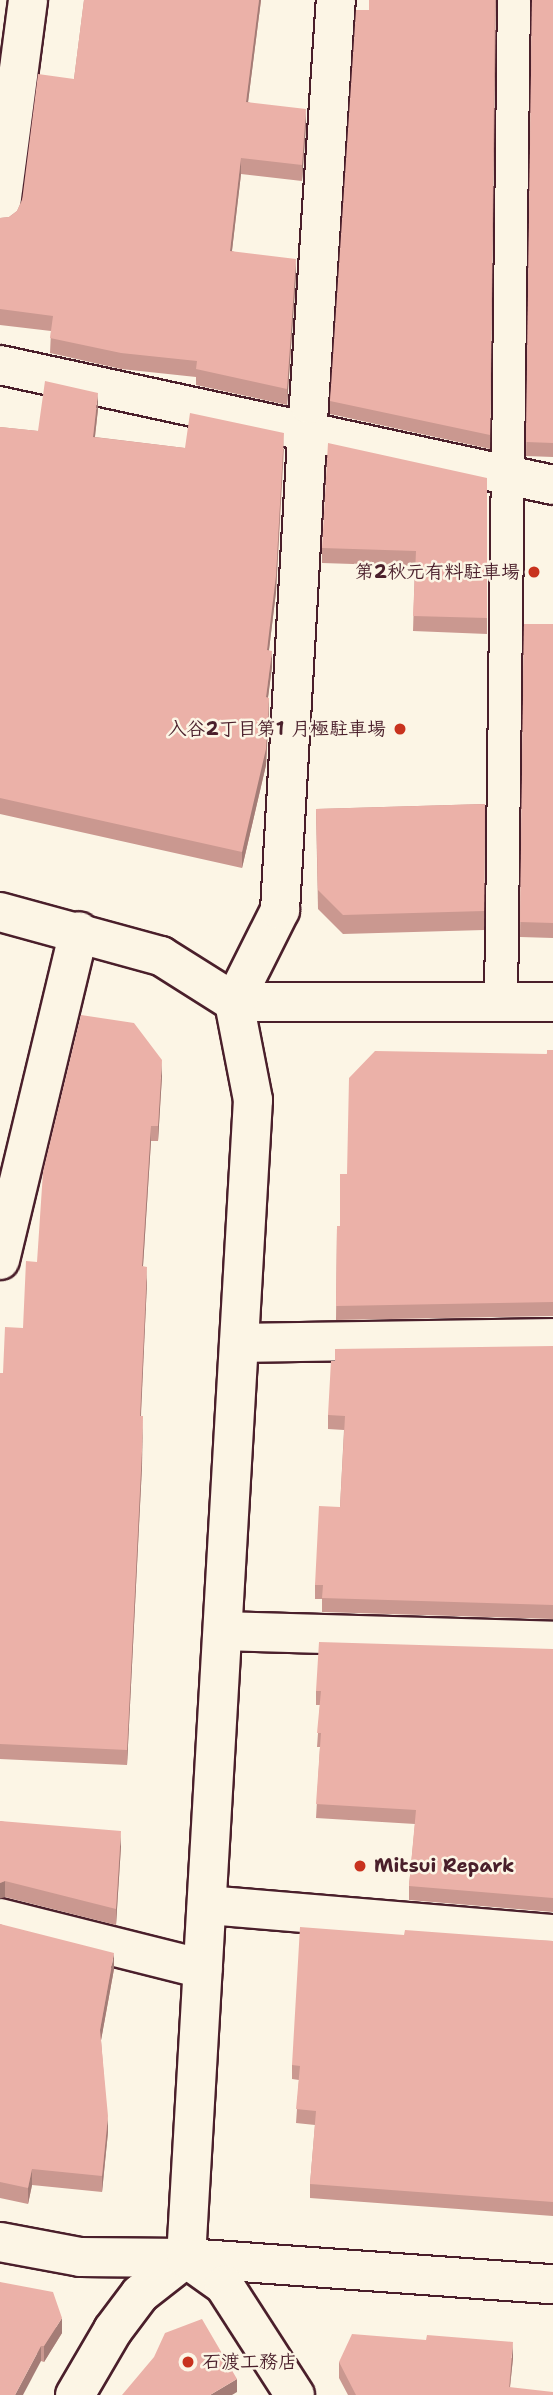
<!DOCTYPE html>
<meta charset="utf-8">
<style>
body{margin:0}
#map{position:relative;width:553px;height:2395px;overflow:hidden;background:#fcf5e5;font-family:"Shantell Sans","Klee One",sans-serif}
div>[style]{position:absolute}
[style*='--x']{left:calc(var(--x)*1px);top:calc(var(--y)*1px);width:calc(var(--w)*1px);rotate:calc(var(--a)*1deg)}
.roads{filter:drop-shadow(2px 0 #4a1f2b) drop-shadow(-2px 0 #4a1f2b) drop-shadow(0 2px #4a1f2b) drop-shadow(0 -2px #4a1f2b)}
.service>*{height:32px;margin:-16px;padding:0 16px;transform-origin:16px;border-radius:16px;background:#fcf5e5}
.minor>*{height:38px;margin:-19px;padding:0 19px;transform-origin:19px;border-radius:19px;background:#fcf5e5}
.tertiary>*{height:38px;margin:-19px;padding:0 19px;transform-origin:19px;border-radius:19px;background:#fcf5e5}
.wall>*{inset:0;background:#ca9890}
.shaded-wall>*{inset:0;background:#a47c76}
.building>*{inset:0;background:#ebb1a8}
.dots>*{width:19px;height:19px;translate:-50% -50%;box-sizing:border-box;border:4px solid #fcf5e5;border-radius:50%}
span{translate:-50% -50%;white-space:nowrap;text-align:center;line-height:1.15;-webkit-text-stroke:5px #fcf5e5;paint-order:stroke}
.poi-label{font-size:19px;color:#4a1f2b;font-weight:700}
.right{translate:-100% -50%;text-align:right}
.left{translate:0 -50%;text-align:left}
</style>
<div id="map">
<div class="roads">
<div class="service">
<div style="--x:501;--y:1002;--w:1002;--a:-89.26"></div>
</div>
<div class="minor">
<div style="--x:0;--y:213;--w:215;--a:-82.5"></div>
<div style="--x:0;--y:365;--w:566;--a:12.24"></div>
<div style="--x:234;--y:1002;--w:103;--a:-63.4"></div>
<div style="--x:280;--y:910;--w:507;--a:-86.72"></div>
<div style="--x:309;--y:404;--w:405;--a:-86.2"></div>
<div style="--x:0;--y:1260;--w:338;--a:-76.5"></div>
<div style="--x:239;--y:1343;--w:314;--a:-0.9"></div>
<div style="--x:223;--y:1631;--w:330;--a:1.7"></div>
<div style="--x:207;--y:1905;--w:347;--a:4.8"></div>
<div style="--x:0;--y:1918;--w:209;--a:14.1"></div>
<div style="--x:75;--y:2395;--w:75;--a:-59.7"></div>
<div style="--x:113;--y:2330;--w:45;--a:-53.1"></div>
<div style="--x:140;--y:2294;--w:58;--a:-38"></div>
</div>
<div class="tertiary">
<div style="--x:0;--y:912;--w:167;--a:15.3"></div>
<div style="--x:161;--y:956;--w:86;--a:32.2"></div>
<div style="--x:234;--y:1002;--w:319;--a:0"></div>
<div style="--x:0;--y:2242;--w:81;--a:10.6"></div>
<div style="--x:80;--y:2257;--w:106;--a:0.5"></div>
<div style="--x:186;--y:2258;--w:368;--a:4.1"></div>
<div style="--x:186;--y:2258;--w:1160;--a:-86.69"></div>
<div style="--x:253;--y:1100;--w:100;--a:-101"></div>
<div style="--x:186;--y:2258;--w:47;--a:35.4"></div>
<div style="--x:224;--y:2285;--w:131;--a:57.2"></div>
</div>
</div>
<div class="wall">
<div style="clip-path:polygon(84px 0,261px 0,248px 102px,306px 125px,302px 181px,241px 174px,232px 251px,296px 275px,287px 405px,196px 385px,196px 377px,121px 369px,50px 353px,51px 331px,0 325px,0 218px,9px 217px,17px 211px,74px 79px)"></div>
<div style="clip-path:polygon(496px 0,490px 449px,330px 414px,330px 401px,369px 10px)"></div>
<div style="clip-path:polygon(532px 0,553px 0,553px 457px,526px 456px)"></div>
<div style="clip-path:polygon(98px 409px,95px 437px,185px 448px,284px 449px,276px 592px,269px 650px,272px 667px,268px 697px,269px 714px,266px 765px,242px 868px,0 814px,0 427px,38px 431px)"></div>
<div style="clip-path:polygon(487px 478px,487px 634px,413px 631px,415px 566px,322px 563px,322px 548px)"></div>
<div style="clip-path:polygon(524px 624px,553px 624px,553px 938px,520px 937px)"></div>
<div style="clip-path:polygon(485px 804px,484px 930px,343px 934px,318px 909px,316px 809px)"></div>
<div style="clip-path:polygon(553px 1050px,553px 1316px,336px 1320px,337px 1226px,340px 1226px,347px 1174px)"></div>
<div style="clip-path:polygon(162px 1076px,158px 1141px,151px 1141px,143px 1266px,147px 1282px,141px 1416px,142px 1466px,127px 1765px,0 1759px,0 1373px,3px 1373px,23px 1328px)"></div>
<div style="clip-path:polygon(553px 1346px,553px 1619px,322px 1612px,322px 1599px,315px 1599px,315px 1585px,340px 1507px,344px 1430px,328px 1429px,328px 1415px)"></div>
<div style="clip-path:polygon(553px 1649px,553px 1912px,409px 1900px,409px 1886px,415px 1824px,316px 1818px,320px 1747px,317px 1747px,320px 1705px,316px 1705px,316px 1691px)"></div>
<div style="clip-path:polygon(0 1821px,121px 1846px,116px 1925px,5px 1897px,0 1898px)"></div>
<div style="clip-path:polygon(0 1924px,114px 1969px,101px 2040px,108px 2132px,102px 2192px,32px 2185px,28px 2204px,0 2198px)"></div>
<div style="clip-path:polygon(404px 1935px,553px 1941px,553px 2216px,310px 2198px,310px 2184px,315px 2125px,296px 2123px,299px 2080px,292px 2079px,292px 2065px)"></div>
<div style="clip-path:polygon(0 2282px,62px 2333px,44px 2362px,41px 2361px)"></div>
<div style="clip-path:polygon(513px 2358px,510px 2388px,553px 2395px,348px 2395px,339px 2378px,339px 2362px)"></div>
</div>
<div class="shaded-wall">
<div style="clip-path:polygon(259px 0,261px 0,246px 118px,246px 102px)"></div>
<div style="clip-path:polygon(306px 109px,306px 125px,302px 181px,302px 165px)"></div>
<div style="clip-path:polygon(241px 158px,241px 174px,230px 267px,230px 251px)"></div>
<div style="clip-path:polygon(296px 259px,296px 275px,287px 405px,287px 389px)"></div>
<div style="clip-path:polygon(98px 393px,98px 409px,93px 453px,93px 437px)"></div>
<div style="clip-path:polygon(284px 433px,276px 592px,267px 666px,267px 650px)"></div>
<div style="clip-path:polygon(272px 651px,272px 667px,266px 713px,266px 697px)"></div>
<div style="clip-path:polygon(269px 698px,266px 765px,242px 868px,242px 852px)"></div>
<div style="clip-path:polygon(162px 1060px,162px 1076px,158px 1141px,158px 1126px)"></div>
<div style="clip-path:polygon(151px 1126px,151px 1141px,142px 1282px,142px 1266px)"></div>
<div style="clip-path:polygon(147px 1267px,147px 1282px,140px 1431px,140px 1416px)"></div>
<div style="clip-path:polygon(143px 1416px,142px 1466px,127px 1765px,127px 1750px)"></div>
<div style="clip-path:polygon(121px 1831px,121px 1846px,116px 1925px,116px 1909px)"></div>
<div style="clip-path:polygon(5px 1881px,5px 1897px,0 1898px,0 1883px)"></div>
<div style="clip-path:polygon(114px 1953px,114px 1969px,100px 2046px,100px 2030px)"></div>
<div style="clip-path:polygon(108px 2116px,108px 2132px,102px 2192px,102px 2176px)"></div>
<div style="clip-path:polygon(32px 2169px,32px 2185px,28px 2204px,28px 2188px)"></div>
<div style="clip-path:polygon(62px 2318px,62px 2333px,44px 2362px,44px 2346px)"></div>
<div style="clip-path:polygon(513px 2342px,513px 2358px,509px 2395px)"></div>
<div style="clip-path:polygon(41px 2346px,41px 2361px,23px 2395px,15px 2395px)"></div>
<div style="clip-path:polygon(237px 2379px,237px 2392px,232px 2395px,210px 2395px)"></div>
</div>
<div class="building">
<div style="clip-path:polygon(84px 0,259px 0,246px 102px,306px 109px,302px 165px,241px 158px,230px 251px,296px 259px,287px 389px,196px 369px,197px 361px,121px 353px,50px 338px,53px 316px,0 309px,0 218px,9px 217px,17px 211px,22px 201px,38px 74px,74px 79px)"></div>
<div style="clip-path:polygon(369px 0,495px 0,490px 435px,330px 401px,356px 10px,369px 10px)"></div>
<div style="clip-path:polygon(532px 0,553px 0,553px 443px,526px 442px)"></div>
<div style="clip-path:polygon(45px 381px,98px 393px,93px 437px,185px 448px,190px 413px,284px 433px,276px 576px,267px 650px,272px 651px,266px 697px,269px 698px,266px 749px,242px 852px,0 798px,0 427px,38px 431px)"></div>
<div style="clip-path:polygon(328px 443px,487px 478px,487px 618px,413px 616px,416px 551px,322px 548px)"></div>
<div style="clip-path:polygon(524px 624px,553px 624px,553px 923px,520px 922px)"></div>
<div style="clip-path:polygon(485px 804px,484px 911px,343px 915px,318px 890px,316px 809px)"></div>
<div style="clip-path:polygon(81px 1015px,134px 1023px,162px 1060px,158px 1126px,151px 1126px,142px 1266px,147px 1267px,140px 1416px,143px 1416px,142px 1451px,127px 1750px,0 1744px,0 1373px,3px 1373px,5px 1327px,23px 1328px,26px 1261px,37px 1262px,43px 1172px)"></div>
<div style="clip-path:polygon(547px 1050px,553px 1050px,553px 1302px,336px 1306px,337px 1226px,340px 1226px,340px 1174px,347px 1174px,349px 1078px,375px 1051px,547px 1054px)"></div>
<div style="clip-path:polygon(553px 1346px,553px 1605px,322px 1598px,323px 1585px,315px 1585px,319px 1506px,340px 1507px,345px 1416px,328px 1415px,331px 1361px,335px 1361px,335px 1349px)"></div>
<div style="clip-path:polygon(319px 1642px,553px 1649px,553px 1898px,409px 1886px,416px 1810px,316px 1804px,321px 1733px,317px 1733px,321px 1691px,316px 1691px)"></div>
<div style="clip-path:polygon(0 1821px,121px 1831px,116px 1909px,5px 1881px,0 1883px)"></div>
<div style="clip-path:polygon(0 1924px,114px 1953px,100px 2030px,108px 2116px,102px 2176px,32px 2169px,28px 2188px,0 2182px)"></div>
<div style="clip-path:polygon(300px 1927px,404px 1935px,405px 1930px,553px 1941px,553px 2202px,310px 2184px,316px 2111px,296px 2109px,300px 2066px,292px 2065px)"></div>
<div style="clip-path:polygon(0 2282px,53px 2292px,62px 2318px,44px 2346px,41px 2346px,15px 2395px,0 2395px)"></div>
<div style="clip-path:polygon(202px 2319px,237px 2379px,210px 2395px,122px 2395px,154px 2357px,165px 2333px)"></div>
<div style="clip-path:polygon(352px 2334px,426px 2340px,427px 2335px,513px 2342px,509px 2387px,553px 2392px,553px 2395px,356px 2395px,339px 2362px)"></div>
</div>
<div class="dots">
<div style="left:534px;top:572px;background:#c8321e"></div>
<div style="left:400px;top:729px;background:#c8321e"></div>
<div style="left:360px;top:1866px;background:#c8321e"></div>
<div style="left:188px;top:2362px;background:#c8321e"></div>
</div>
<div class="poi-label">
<span class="right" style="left:520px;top:572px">第2秋元有料駐車場</span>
<span class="right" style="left:386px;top:729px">入谷2丁目第1 月極駐車場</span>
<span class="left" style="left:374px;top:1866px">Mitsui Repark</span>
<span class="left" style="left:202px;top:2362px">石渡工務店</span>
</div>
</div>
